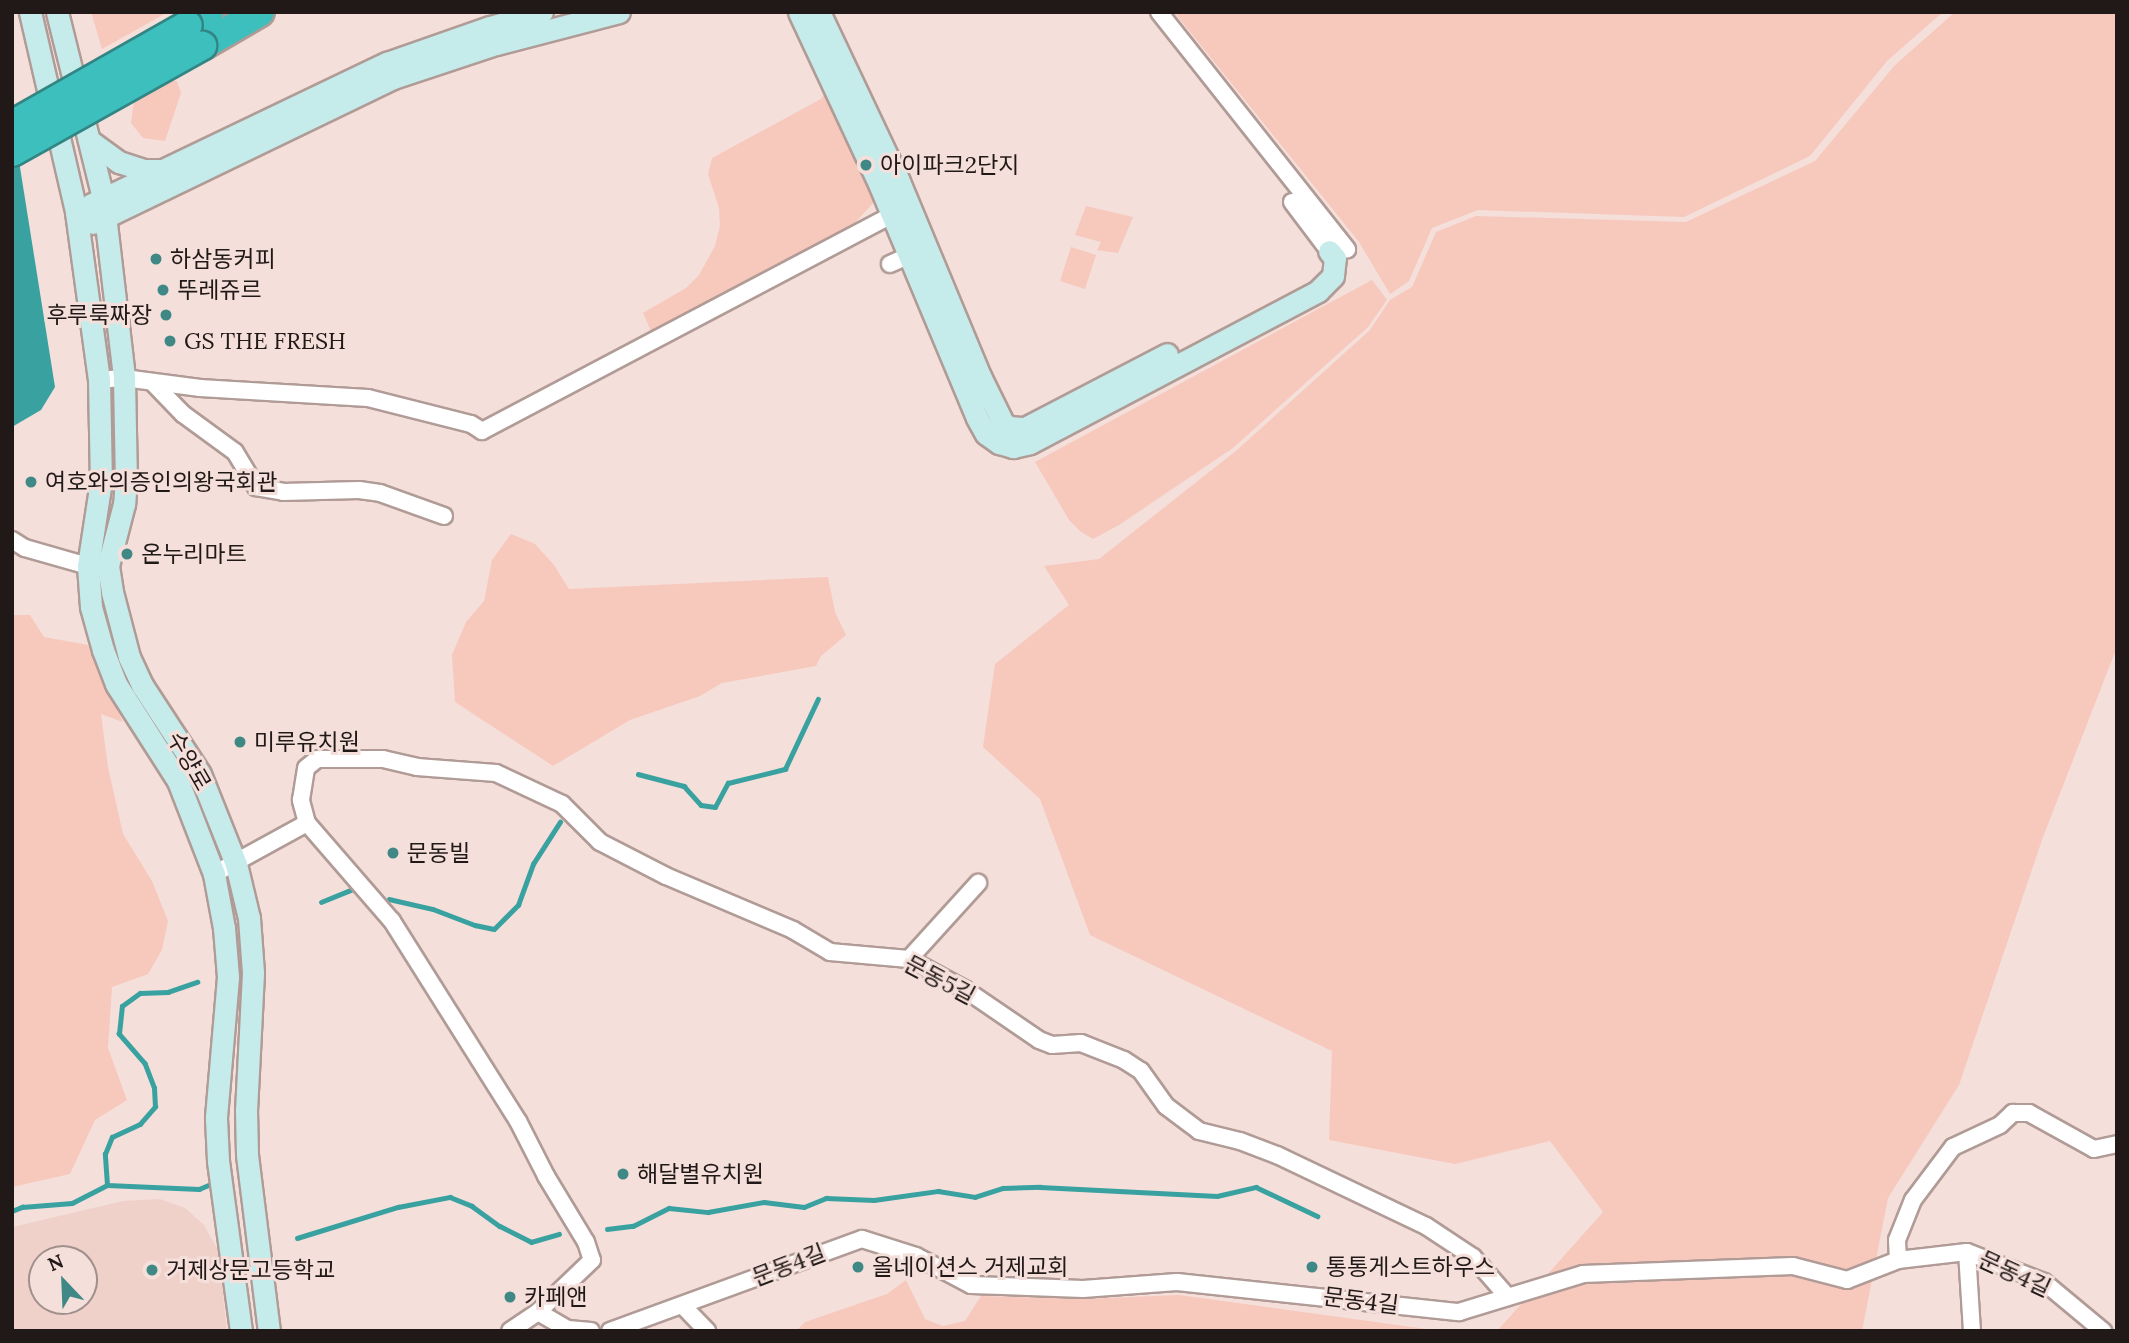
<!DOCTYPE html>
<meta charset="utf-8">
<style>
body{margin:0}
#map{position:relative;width:2129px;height:1343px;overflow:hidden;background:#f5dfda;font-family:Lora,"Noto Sans KR",serif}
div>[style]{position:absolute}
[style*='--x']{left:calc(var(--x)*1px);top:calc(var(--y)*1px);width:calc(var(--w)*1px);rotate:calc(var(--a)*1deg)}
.built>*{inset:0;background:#f0d1ca}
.green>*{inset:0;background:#f7c8bc}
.water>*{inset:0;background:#39a2a0}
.stream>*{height:4.5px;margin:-2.25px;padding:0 2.25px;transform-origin:2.25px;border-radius:2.25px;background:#39a2a0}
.roads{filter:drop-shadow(2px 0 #b09b96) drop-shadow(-2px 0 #b09b96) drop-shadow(0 2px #b09b96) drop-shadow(0 -2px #b09b96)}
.street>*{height:16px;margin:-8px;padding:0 8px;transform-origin:8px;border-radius:8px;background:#fff}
.secondary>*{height:21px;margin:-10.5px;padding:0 10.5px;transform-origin:10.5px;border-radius:10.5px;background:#c5eceb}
.highway>*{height:28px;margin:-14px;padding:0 14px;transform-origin:14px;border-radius:14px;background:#3dbfbd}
.bridges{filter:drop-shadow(2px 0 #338583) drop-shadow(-2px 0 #338583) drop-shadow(0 2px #338583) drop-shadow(0 -2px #338583)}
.highway-bridge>*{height:28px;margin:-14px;padding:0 14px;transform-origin:14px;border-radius:14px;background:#3dbfbd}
.dots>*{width:19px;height:19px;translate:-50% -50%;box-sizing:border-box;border:4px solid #f5dfda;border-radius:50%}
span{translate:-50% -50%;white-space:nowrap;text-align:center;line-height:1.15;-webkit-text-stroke:6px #f5dfda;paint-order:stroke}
.poi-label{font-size:23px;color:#201917}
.left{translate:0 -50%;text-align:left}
.right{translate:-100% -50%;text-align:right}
.street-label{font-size:23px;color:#201917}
.frame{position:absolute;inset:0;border:14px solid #201917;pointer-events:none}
.north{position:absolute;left:28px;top:1245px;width:70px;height:70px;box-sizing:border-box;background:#f5dfda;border:2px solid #a0908c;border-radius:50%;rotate:337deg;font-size:19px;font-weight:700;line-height:28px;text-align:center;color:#201917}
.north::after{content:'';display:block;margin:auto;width:24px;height:32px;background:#408886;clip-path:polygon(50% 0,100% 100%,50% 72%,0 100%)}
</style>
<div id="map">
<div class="built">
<div style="clip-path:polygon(evenodd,160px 1199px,185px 1208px,204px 1225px,218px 1250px,227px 1331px,12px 1331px,12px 1227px,123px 1201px,160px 1199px,42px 1259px,84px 1259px,84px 1301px,42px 1301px,42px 1259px)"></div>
</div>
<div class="green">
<div style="clip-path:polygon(91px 12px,168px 12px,102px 49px)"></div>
<div style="clip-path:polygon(1174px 12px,1943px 12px,1887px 61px,1810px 156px,1684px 217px,1478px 210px,1432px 228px,1409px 281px,1390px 294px,1359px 242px)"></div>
<div style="clip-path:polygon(1955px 12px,2117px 12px,2117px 647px,2043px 837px,1959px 1085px,1888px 1198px,1862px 1331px,1497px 1331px,1603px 1212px,1550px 1141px,1455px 1164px,1329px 1140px,1332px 1051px,1090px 935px,1040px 799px,983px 747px,995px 664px,1069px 605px,1044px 566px,1099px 559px,1237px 450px,1370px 330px,1390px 300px,1412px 287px,1436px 232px,1476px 216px,1686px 222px,1815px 161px,1895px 65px)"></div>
<div style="clip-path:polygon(166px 81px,177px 81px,181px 93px,165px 141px,143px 138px,131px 123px,134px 101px,129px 97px)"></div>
<div style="clip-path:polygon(827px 90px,876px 192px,874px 202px,855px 223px,651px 331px,643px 313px,686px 288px,699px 275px,715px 246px,720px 226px,719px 208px,708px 174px,712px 158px,821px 99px)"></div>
<div style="clip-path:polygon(1086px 206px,1133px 217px,1118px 253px,1097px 250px,1101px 242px,1075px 235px)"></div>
<div style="clip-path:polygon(1071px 247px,1096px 255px,1085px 289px,1060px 281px)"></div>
<div style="clip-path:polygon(1372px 280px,1387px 300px,1368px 327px,1233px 448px,1119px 525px,1093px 539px,1081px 532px,1069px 520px,1035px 462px)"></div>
<div style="clip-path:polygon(511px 534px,535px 544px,554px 565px,569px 589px,828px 577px,835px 612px,846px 635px,821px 656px,816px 666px,722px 683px,700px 696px,630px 720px,553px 766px,455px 702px,452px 655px,466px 622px,484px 601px,492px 560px)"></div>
<div style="clip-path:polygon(12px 615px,30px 615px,44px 637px,88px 645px,123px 722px,101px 714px,108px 767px,123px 834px,152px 881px,168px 921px,162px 950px,148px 974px,112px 987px,108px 1048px,127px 1100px,95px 1120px,70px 1174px,12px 1187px)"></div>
<div style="clip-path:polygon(906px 1280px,925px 1319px,943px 1326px,965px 1321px,981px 1296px,1084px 1299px,1179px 1295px,1441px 1331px,797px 1330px,805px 1322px,887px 1294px)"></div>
</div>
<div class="water">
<div style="clip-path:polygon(12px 117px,55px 387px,41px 410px,12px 427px)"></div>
</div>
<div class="stream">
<div style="--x:638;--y:774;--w:48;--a:14.6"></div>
<div style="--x:684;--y:786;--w:25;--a:48"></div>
<div style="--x:701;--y:805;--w:14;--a:8"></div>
<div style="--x:715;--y:807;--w:27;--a:-62"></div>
<div style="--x:728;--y:783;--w:59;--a:-13.8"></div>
<div style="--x:785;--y:769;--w:77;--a:-64.8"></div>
<div style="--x:389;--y:899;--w:45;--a:12.8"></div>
<div style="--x:433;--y:909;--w:45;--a:20.9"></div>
<div style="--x:475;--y:925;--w:19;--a:12"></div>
<div style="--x:494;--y:929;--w:34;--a:-45"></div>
<div style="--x:518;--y:905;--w:44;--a:-69.9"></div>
<div style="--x:533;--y:864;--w:50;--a:-57.3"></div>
<div style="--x:321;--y:902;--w:37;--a:-22"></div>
<div style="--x:107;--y:1185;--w:31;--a:-94"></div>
<div style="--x:105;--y:1154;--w:18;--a:-68"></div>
<div style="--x:112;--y:1137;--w:31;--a:-25"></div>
<div style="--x:140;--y:1124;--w:23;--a:-49"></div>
<div style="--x:155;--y:1107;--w:19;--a:-93"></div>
<div style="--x:154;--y:1088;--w:26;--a:-111"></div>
<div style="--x:145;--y:1064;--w:40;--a:-131"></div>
<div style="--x:119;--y:1034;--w:28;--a:-84"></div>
<div style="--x:122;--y:1006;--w:22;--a:-36"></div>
<div style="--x:140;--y:993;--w:28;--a:-2"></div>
<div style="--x:168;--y:992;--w:31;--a:-19"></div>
<div style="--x:12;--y:1211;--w:11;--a:-22"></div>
<div style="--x:22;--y:1207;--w:50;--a:-4.6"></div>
<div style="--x:72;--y:1203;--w:39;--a:-27"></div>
<div style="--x:107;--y:1185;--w:92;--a:2.5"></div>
<div style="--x:199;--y:1189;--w:13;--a:-23"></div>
<div style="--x:607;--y:1229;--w:26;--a:-7"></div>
<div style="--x:633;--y:1226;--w:40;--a:-26.6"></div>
<div style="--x:669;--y:1208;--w:39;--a:6"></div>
<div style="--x:708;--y:1212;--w:57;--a:-10.1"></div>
<div style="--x:764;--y:1202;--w:40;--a:7.1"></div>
<div style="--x:804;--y:1207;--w:24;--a:-22"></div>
<div style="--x:826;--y:1198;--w:48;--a:2.4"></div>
<div style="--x:874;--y:1200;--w:65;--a:-8"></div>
<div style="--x:938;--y:1191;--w:37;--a:9"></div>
<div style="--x:975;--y:1197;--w:29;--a:-18"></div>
<div style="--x:1003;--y:1188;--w:37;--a:-2"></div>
<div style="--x:1040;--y:1187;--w:177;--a:2.9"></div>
<div style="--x:1217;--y:1196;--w:40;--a:-13"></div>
<div style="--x:1256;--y:1187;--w:68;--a:25.4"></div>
<div style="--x:297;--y:1238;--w:106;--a:-17.1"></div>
<div style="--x:398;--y:1207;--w:53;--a:-10.9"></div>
<div style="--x:450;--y:1197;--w:24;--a:22"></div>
<div style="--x:472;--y:1206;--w:34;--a:36"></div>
<div style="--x:500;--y:1226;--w:35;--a:27"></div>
<div style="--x:531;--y:1242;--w:29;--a:-16"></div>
</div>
<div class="roads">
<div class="street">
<div style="--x:1159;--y:12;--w:303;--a:51.6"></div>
<div style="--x:1292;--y:202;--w:61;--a:52.9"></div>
<div style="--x:890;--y:264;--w:30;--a:-24"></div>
<div style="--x:99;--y:380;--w:25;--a:-5"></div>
<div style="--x:124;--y:378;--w:77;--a:7.5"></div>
<div style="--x:200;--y:388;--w:168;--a:3.4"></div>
<div style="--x:368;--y:398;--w:106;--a:14.2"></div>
<div style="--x:471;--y:424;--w:13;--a:32"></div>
<div style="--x:482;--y:431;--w:474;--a:-27.8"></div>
<div style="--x:152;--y:382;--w:45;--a:45.9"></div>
<div style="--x:183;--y:414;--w:64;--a:36.2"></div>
<div style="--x:235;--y:452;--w:41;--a:59"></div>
<div style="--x:256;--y:487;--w:27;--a:10"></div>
<div style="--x:283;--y:492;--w:76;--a:-1.5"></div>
<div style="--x:359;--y:490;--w:21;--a:8"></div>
<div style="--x:380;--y:493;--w:68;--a:19.8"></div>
<div style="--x:12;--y:540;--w:15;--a:32"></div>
<div style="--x:25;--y:548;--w:66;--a:15.9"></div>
<div style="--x:88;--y:566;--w:11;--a:0"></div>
<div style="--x:307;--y:823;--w:24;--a:-105"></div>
<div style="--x:301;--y:800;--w:32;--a:-81"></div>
<div style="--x:306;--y:768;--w:14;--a:-39"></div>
<div style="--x:317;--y:759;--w:66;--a:0"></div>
<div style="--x:383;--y:759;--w:35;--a:13"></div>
<div style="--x:417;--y:767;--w:79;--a:4.3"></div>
<div style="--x:496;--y:773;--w:73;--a:25.2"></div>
<div style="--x:562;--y:804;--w:54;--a:45"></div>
<div style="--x:600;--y:842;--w:74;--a:27.3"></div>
<div style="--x:666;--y:876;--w:138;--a:23"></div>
<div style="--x:793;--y:930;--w:43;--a:30.7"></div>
<div style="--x:830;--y:952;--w:79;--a:5.1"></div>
<div style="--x:909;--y:959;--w:65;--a:28.5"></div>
<div style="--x:966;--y:990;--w:88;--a:34.4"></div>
<div style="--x:1039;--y:1040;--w:14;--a:21"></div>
<div style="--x:1052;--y:1045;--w:29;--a:-4"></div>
<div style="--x:1081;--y:1043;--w:46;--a:21.6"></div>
<div style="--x:1124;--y:1060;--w:20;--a:33"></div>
<div style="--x:1141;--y:1071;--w:43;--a:54.5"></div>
<div style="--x:1166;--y:1106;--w:41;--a:37.1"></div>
<div style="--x:1199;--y:1131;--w:42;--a:13.7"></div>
<div style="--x:1240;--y:1141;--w:40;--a:21"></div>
<div style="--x:1277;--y:1155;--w:165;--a:25.5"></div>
<div style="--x:1426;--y:1226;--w:56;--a:33.4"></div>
<div style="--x:1473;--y:1257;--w:52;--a:48.9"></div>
<div style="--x:214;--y:874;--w:106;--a:-28.7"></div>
<div style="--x:307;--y:823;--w:130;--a:49.1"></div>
<div style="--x:392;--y:921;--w:236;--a:57.8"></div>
<div style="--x:518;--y:1121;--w:62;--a:63"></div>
<div style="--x:546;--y:1176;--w:77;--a:58.8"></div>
<div style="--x:586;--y:1242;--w:19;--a:72"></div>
<div style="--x:592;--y:1260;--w:75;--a:136.1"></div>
<div style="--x:909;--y:959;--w:103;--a:-47.8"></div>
<div style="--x:1967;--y:1252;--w:79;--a:86.4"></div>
<div style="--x:1898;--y:1260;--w:20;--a:-93"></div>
<div style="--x:1897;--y:1240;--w:43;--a:-68.2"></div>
<div style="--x:1913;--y:1200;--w:66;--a:-53"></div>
<div style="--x:1953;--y:1147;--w:52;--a:-25.1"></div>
<div style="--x:2000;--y:1125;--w:18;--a:-43"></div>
<div style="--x:2013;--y:1113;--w:16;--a:0"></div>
<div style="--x:2029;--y:1113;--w:74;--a:29"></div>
<div style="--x:2094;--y:1149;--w:24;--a:-12"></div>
<div style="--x:683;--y:1306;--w:35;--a:46"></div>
<div style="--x:510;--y:1331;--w:34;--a:-34"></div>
<div style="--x:538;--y:1312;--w:34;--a:30"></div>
<div style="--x:568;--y:1329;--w:23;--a:5"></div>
<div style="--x:610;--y:1331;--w:268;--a:-20.1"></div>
<div style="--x:862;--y:1239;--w:57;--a:17.5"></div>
<div style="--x:916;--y:1256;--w:62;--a:27.8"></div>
<div style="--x:971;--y:1285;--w:112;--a:2"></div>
<div style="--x:1083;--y:1289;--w:94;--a:-4.3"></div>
<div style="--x:1177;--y:1282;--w:284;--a:6.1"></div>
<div style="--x:1459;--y:1312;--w:130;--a:-17"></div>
<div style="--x:1583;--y:1274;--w:210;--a:-2.2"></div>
<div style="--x:1793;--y:1266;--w:56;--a:14.5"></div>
<div style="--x:1847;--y:1280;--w:55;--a:-21.4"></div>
<div style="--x:1898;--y:1260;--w:69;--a:-6.6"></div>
<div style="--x:1967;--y:1252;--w:83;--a:21.3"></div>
<div style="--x:2044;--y:1282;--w:77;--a:39.7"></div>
</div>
<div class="secondary">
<div style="--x:30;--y:12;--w:205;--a:77"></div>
<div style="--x:76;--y:212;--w:170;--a:82.2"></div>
<div style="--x:99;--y:380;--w:101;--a:88.9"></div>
<div style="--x:101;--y:481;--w:86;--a:98.7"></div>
<div style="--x:88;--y:566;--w:41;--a:85.8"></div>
<div style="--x:91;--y:607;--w:45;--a:74.4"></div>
<div style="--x:103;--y:650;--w:36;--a:69"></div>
<div style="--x:116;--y:684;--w:115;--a:57.4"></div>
<div style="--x:178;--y:781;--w:100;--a:68.8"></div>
<div style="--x:214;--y:874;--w:55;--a:79.5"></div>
<div style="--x:224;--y:928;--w:49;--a:85.3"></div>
<div style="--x:228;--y:977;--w:142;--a:94.9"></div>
<div style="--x:216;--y:1118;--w:43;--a:87.3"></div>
<div style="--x:218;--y:1161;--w:172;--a:82.3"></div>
<div style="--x:57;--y:12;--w:192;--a:76.1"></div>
<div style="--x:103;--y:198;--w:181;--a:83.3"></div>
<div style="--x:124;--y:378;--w:100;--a:88.9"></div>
<div style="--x:126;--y:478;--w:26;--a:94"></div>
<div style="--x:124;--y:504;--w:64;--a:104.5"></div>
<div style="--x:108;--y:566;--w:26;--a:81"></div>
<div style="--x:112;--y:592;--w:67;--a:75.3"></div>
<div style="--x:129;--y:657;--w:31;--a:65"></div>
<div style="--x:142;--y:685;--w:106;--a:56.9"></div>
<div style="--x:200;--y:774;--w:97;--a:68.2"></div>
<div style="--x:236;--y:864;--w:56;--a:76.5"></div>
<div style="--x:249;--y:918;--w:55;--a:85.8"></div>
<div style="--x:253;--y:973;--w:137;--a:92.9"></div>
<div style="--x:246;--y:1110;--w:45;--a:88.7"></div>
<div style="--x:247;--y:1155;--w:177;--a:82.9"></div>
<div style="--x:799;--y:12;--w:192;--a:65"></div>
<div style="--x:880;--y:186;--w:251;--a:67.3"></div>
<div style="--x:977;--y:418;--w:18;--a:61"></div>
<div style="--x:986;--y:434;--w:16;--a:35"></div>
<div style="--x:999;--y:443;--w:15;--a:16"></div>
<div style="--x:1013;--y:447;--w:17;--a:-13"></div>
<div style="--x:1030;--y:443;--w:326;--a:-27.8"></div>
<div style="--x:1318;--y:291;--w:21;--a:-45"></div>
<div style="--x:1333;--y:276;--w:18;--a:-84"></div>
<div style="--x:1335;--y:258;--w:9;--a:-131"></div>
<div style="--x:819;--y:12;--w:185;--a:64.7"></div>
<div style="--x:898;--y:179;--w:216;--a:67.4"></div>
<div style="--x:981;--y:378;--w:50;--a:63.9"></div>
<div style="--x:1003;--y:423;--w:7;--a:34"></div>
<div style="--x:1009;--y:427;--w:16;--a:4"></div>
<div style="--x:1025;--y:428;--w:160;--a:-27.5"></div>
<div style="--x:90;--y:141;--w:36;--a:36"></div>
<div style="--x:119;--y:162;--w:26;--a:18"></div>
<div style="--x:144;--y:170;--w:14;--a:0"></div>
<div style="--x:90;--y:205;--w:329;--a:-25.6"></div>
<div style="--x:387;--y:63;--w:109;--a:-19.3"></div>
<div style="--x:490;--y:27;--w:54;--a:-16.1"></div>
<div style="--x:93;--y:223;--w:333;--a:-25.8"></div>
<div style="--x:393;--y:78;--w:108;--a:-18.3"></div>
<div style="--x:496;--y:44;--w:127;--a:-14.6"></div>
</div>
<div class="highway">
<div style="--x:188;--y:25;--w:25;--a:-32"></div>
<div style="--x:202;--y:46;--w:67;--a:-30.4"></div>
</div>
</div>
<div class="bridges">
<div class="highway-bridge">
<div style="--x:12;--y:125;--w:202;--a:-29.6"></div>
<div style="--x:12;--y:152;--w:218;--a:-29.2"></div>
</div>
</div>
<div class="dots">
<div style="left:866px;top:165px;background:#408886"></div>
<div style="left:156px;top:259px;background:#408886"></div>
<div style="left:163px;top:290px;background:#408886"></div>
<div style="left:166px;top:315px;background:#408886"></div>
<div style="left:170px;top:341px;background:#408886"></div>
<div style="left:31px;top:482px;background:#408886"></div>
<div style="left:127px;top:554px;background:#408886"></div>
<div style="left:240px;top:742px;background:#408886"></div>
<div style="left:393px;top:853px;background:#408886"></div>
<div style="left:623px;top:1174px;background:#408886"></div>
<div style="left:858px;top:1267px;background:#408886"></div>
<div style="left:1312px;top:1267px;background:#408886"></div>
<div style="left:152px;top:1270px;background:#408886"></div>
<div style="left:510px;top:1297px;background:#408886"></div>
</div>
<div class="poi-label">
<span class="left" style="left:880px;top:165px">아이파크2단지</span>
<span class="left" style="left:170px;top:259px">하삼동커피</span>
<span class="left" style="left:177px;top:290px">뚜레쥬르</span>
<span class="right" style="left:152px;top:315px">후루룩짜장</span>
<span class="left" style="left:184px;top:341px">GS THE FRESH</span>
<span class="left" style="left:45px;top:482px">여호와의증인의왕국회관</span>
<span class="left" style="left:141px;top:554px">온누리마트</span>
<span class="left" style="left:254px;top:742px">미루유치원</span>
<span class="left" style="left:407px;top:853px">문동빌</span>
<span class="left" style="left:637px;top:1174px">해달별유치원</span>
<span class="left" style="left:872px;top:1267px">올네이션스 거제교회</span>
<span class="left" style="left:1326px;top:1267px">통통게스트하우스</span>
<span class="left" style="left:166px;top:1270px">거제상문고등학교</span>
<span class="left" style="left:524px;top:1297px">카페앤</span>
</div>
<div class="street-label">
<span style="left:189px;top:761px;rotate:60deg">수양로</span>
<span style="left:940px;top:980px;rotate:28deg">문동5길</span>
<span style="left:789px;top:1265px;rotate:-21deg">문동4길</span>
<span style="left:2015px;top:1274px;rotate:25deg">문동4길</span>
<span style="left:1361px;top:1301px;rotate:7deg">문동4길</span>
</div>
<div class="frame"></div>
<div class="north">N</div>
</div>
